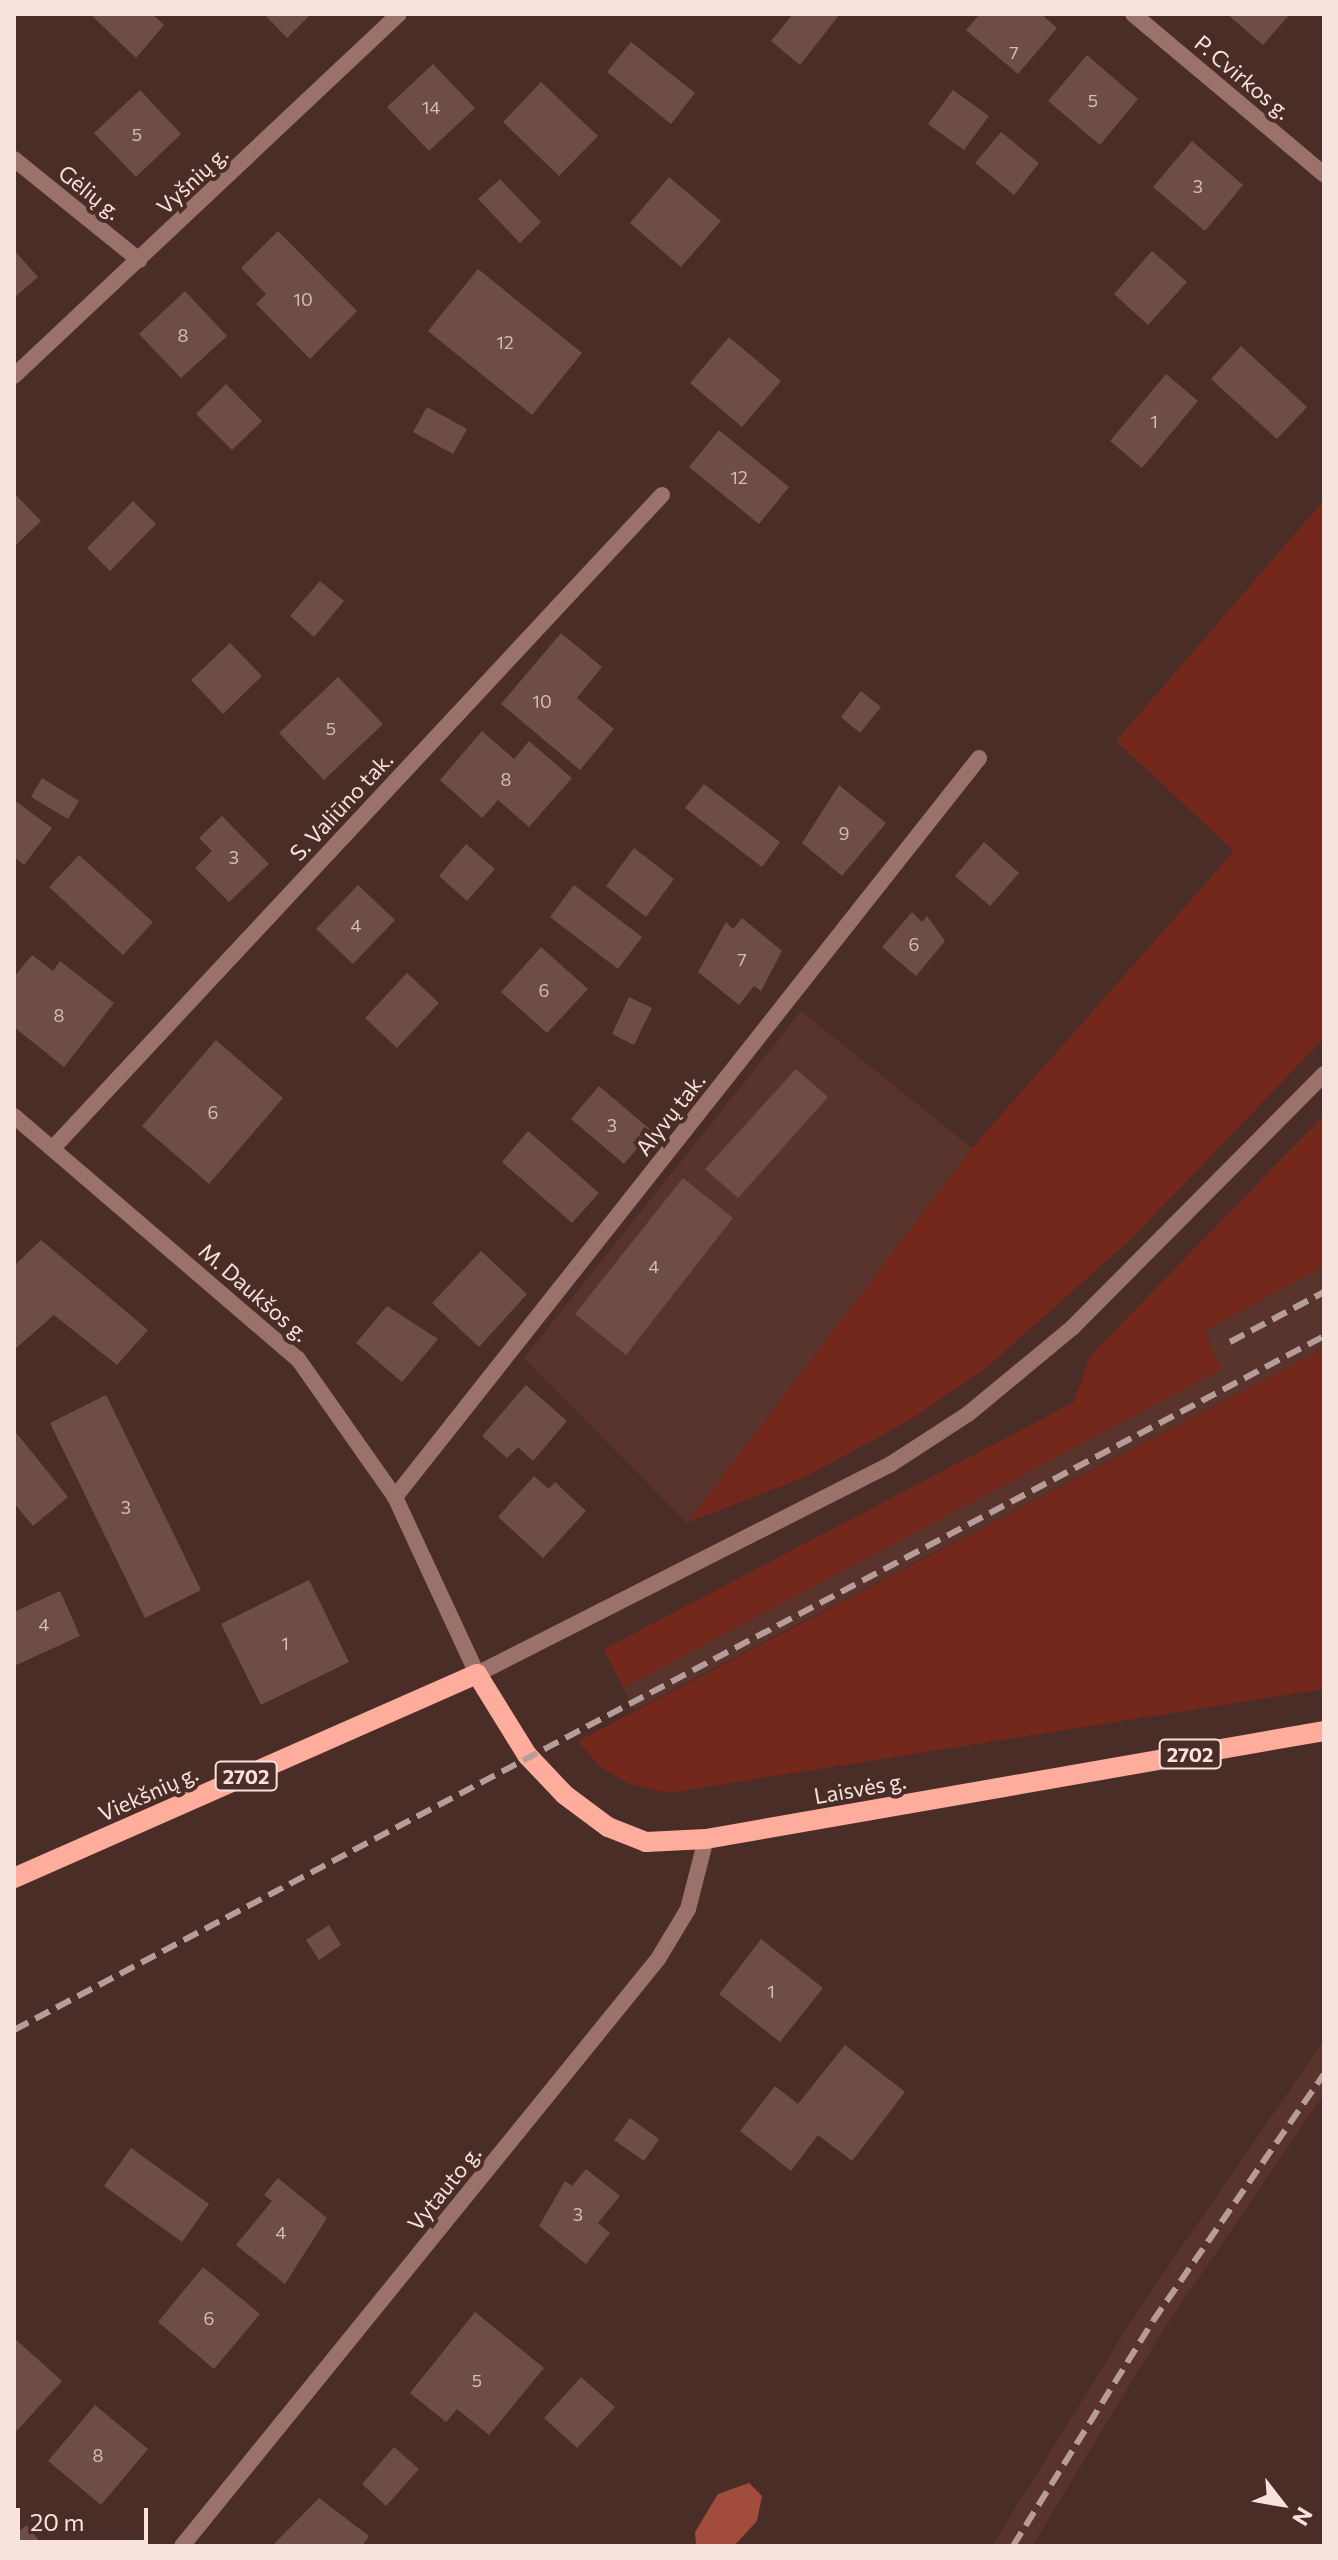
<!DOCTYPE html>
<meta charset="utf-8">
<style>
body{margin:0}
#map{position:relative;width:1338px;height:2560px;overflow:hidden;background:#4a2d27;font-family:Commissioner,sans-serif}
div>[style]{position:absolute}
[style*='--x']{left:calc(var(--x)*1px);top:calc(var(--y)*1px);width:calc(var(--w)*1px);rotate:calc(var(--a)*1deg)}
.built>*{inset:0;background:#58342d}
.green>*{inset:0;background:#73281b}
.water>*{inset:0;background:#a14c3c}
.building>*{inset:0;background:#6e4d47}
.minor>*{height:16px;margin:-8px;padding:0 8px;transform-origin:8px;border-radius:8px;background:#9a726a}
.primary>*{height:20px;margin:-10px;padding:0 10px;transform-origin:10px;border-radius:10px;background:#feac9c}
.rail>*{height:6px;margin-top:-3px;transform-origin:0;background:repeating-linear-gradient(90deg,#b69d99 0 16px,transparent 0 24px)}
span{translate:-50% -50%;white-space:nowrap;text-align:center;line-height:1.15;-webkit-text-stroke:8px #4a2d27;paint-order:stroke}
.number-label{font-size:18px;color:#d5bdb8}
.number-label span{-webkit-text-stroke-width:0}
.shield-label span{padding:2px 6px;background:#4a2d27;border:2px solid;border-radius:6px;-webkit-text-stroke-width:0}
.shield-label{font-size:20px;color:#f7e2de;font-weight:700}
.street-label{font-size:22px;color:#f7e2de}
.frame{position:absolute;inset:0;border:16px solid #f7e2de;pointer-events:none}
.north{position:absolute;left:1242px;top:2464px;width:80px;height:80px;-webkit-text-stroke:6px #4a2d27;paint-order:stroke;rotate:121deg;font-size:22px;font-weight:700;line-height:32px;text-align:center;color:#f7e2de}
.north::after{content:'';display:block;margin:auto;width:28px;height:36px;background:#f7e2de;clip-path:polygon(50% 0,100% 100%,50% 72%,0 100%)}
.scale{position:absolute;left:16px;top:2508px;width:132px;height:36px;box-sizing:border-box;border:4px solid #f7e2de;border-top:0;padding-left:10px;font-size:24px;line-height:28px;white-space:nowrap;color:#f7e2de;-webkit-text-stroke:6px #4a2d27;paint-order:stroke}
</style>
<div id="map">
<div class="built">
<div style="clip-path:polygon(801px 1011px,972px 1148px,687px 1523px,524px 1358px)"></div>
<div style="clip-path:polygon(1324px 1266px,1324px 1348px,634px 1710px,623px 1688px,1222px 1369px,1204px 1331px)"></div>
<div style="clip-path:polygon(1324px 2040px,1324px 2094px,1162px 2332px,1032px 2546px,992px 2546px,1138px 2310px)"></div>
</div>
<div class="green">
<div style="clip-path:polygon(1324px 500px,1324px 1038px,1131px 1239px,986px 1368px,910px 1420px,805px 1477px,687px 1523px,972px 1148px,1234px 851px,1116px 741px)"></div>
<div style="clip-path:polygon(1324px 1115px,1324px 1266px,1204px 1331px,1222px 1369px,623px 1688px,604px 1649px,1074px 1402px,1090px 1356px)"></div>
<div style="clip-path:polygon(1324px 1348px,1324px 1689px,668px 1793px,627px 1783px,598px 1765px,578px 1741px)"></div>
</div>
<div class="water">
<div style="clip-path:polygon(749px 2483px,762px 2496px,757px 2521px,734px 2546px,696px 2546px,695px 2532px,718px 2494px)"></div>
</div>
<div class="building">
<div style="clip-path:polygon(90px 14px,152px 14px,164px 25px,136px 58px)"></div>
<div style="clip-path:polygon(264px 14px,311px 14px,287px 38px)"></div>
<div style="clip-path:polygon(793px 14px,840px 14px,800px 65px,771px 41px)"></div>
<div style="clip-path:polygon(980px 14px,1041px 14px,1057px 28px,1018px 74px,966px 30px)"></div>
<div style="clip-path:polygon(1227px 14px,1290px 14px,1263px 45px)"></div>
<div style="clip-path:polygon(631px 42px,695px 93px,671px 124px,607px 72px)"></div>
<div style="clip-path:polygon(1087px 55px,1138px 99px,1100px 145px,1048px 101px)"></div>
<div style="clip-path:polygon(433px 64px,475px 108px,429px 151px,387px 107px)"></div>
<div style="clip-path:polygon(541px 82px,598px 136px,559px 176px,503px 122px)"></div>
<div style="clip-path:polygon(140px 90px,181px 134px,136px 177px,94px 133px)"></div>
<div style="clip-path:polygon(953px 90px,989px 116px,964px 150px,928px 124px)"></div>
<div style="clip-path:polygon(1001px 132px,1039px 163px,1014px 195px,975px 163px)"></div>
<div style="clip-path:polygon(1192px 141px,1243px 185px,1205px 231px,1153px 187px)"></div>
<div style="clip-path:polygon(669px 177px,721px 221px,681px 267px,630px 223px)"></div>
<div style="clip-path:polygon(500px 179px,541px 222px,520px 243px,478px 199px)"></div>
<div style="clip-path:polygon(278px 231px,357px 311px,310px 359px,256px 304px,266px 294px,241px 268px)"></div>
<div style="clip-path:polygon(14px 250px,38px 277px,14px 298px)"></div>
<div style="clip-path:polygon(1152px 251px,1187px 282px,1148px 325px,1114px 294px)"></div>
<div style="clip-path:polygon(478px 269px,582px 353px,532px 415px,428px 331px)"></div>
<div style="clip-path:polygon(185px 291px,227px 336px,181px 378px,139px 334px)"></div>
<div style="clip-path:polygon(729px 337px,781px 381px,742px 427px,690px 383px)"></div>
<div style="clip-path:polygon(1241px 346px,1307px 407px,1277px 439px,1211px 379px)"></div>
<div style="clip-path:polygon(1166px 374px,1198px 401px,1142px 468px,1110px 441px)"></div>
<div style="clip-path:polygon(226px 384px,262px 421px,232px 450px,196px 414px)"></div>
<div style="clip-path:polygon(427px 407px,467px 429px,453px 454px,413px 432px)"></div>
<div style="clip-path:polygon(719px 430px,789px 487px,759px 524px,689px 467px)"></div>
<div style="clip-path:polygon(14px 493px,41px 521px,14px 547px)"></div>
<div style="clip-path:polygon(133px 501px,156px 524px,110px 571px,87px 548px)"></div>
<div style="clip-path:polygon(320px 581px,344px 601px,314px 637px,290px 616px)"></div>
<div style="clip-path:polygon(561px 633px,602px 667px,577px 698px,614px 729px,580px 770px,501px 704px)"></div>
<div style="clip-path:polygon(230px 643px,262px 676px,223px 714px,191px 680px)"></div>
<div style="clip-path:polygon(338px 677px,383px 724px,324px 780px,279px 733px)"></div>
<div style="clip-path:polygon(861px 691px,881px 707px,860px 733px,841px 717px)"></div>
<div style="clip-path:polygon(482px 731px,514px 759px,529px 741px,572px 778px,529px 827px,498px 800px,482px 818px,440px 780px)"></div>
<div style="clip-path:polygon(42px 778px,79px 801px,68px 819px,31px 797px)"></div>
<div style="clip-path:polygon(704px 784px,780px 842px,762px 867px,685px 808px)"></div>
<div style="clip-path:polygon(839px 785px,886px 823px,842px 876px,802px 843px)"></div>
<div style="clip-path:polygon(14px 800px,52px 828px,24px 865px,14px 857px)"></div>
<div style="clip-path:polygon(222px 816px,269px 864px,229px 902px,195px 868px,212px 851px,199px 838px)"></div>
<div style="clip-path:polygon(984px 842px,1019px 873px,990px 906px,955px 876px)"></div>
<div style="clip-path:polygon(466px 844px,495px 869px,467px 901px,439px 876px)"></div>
<div style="clip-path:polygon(634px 848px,674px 879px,646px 917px,606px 886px)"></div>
<div style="clip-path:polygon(79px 855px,153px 922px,123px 955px,49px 887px)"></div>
<div style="clip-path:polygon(358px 885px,395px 920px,353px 964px,316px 929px)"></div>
<div style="clip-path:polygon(574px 885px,642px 937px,618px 969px,550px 917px)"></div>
<div style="clip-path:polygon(912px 912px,922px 922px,927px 916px,945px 941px,916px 976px,882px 947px)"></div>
<div style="clip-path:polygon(742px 918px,782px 951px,761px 991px,754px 986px,739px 1005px,698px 972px,726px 922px,733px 929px)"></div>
<div style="clip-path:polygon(541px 947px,588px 989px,547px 1033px,501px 992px)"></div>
<div style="clip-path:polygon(32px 955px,53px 971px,60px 961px,114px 1003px,64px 1067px,14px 1027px,14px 977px)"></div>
<div style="clip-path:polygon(407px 973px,439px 1003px,397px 1048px,365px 1018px)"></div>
<div style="clip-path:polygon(629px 997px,652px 1008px,634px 1045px,612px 1034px)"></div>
<div style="clip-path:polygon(216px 1040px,283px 1098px,209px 1184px,142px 1126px)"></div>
<div style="clip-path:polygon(796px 1069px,828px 1097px,738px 1198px,705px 1169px)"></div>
<div style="clip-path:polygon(599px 1086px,652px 1131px,624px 1164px,571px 1119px)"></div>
<div style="clip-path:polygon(528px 1131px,599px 1193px,572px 1223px,502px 1162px)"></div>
<div style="clip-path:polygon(683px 1178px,733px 1218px,626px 1355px,575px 1314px)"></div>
<div style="clip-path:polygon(41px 1240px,148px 1330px,117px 1365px,54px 1315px,14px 1350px,14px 1266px)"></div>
<div style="clip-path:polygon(481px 1251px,527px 1294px,479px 1347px,432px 1303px)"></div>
<div style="clip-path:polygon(387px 1306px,438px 1339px,402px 1382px,356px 1343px)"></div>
<div style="clip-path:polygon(526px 1385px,567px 1421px,533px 1461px,518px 1447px,507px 1458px,482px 1436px)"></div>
<div style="clip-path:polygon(106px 1395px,201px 1590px,145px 1618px,50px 1423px)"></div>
<div style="clip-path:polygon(14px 1430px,68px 1497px,33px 1526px,14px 1503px)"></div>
<div style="clip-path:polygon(534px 1476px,549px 1489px,555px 1482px,586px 1511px,543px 1558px,498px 1517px)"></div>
<div style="clip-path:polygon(309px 1580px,349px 1662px,261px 1705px,221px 1624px)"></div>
<div style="clip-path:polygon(60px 1591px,80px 1636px,14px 1666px,14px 1612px)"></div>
<div style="clip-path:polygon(329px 1925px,341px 1945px,319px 1960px,306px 1940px)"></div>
<div style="clip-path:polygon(761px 1939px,823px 1988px,780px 2042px,719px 1994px)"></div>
<div style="clip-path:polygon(845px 2045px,905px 2092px,852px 2161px,818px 2135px,791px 2171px,740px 2131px,775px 2086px,798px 2104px)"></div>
<div style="clip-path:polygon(630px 2118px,659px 2139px,644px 2161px,614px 2140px)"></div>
<div style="clip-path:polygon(131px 2148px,209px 2204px,182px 2242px,104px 2186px)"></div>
<div style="clip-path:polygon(586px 2169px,620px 2196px,598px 2223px,610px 2233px,586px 2264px,539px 2226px,565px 2181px,572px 2186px)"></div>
<div style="clip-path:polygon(278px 2178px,327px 2218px,285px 2284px,236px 2245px,272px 2201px,264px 2195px)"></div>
<div style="clip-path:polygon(203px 2267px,260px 2314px,214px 2369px,158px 2322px)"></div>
<div style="clip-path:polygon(475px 2312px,544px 2368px,489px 2435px,457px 2409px,446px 2422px,410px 2393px)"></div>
<div style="clip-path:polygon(14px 2338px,62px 2381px,14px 2434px)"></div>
<div style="clip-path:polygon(581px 2377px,615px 2407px,577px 2448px,544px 2418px)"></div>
<div style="clip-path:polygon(95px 2405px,148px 2449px,101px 2505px,48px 2461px)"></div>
<div style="clip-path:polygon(394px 2447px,419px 2469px,386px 2506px,362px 2484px)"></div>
<div style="clip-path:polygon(319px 2498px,369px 2536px,362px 2546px,272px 2546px)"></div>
<div style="clip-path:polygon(27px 2525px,43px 2546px,14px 2546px,14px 2535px)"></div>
</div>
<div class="minor">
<div style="--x:1133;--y:14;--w:249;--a:40"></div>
<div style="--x:14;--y:159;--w:161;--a:38.9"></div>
<div style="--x:14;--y:376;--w:528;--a:-43.24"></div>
<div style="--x:14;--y:1116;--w:374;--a:40.6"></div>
<div style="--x:298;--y:1359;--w:169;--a:54.9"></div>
<div style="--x:395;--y:1497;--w:195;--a:65.1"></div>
<div style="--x:477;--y:1674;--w:464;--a:-26.9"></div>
<div style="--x:891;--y:1464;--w:92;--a:-33"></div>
<div style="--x:968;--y:1414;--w:135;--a:-39.6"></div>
<div style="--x:1072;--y:1328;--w:358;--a:-45.2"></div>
<div style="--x:53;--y:1148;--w:893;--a:-47"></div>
<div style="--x:395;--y:1497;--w:942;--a:-51.68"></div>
<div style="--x:182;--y:2546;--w:756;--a:-50.96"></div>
<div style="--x:658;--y:1959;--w:58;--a:-59"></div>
<div style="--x:688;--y:1909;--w:72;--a:-75.6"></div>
</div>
<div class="primary">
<div style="--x:14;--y:1878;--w:506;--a:-23.78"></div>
<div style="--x:477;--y:1674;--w:95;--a:58.3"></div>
<div style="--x:527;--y:1755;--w:55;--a:46.5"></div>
<div style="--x:565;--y:1795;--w:54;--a:36.7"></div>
<div style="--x:608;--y:1827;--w:41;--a:21.5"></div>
<div style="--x:646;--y:1842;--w:60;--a:-2.9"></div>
<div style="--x:706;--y:1839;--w:627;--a:-9.91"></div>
</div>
<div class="rail">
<div style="--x:1230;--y:1342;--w:106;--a:-28"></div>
<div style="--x:14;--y:2030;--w:1482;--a:-27.91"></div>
<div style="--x:1013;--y:2546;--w:265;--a:-58.1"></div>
<div style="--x:1153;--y:2321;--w:300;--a:-55.3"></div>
</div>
<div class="number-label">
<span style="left:1014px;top:52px">7</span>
<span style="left:1093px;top:100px">5</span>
<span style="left:431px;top:107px">14</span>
<span style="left:137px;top:134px">5</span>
<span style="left:1198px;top:186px">3</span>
<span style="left:303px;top:299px">10</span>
<span style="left:183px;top:335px">8</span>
<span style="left:505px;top:342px">12</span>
<span style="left:1154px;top:421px">1</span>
<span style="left:739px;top:477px">12</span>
<span style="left:542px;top:701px">10</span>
<span style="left:331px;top:728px">5</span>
<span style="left:506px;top:779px">8</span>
<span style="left:844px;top:833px">9</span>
<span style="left:234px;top:857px">3</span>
<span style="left:356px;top:925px">4</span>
<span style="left:914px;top:944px">6</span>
<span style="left:742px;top:959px">7</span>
<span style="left:544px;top:990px">6</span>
<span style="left:59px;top:1015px">8</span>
<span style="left:213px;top:1112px">6</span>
<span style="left:612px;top:1125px">3</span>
<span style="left:654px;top:1266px">4</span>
<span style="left:126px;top:1507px">3</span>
<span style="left:44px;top:1624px">4</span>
<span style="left:285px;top:1643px">1</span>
<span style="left:771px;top:1991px">1</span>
<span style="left:578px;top:2214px">3</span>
<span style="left:281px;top:2232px">4</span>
<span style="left:209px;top:2318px">6</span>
<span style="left:477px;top:2380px">5</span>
<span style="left:98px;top:2455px">8</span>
</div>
<div class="shield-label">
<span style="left:1190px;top:1754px">2702</span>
<span style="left:246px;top:1776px">2702</span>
</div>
<div class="street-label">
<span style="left:1243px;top:77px;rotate:40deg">P. Cvirkos g.</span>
<span style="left:192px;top:180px;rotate:-43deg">Vyšnių g.</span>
<span style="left:90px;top:192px;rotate:39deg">Gėlių g.</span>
<span style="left:341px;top:806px;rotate:-47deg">S. Valiūno tak.</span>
<span style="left:670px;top:1114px;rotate:-52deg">Alyvų tak.</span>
<span style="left:254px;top:1292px;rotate:41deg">M. Daukšos g.</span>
<span style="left:860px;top:1788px;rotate:-10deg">Laisvės g.</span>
<span style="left:148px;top:1793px;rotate:-24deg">Viekšnių g.</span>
<span style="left:444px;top:2188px;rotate:-51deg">Vytauto g.</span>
</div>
<div class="frame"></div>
<div class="north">N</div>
<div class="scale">20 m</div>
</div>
